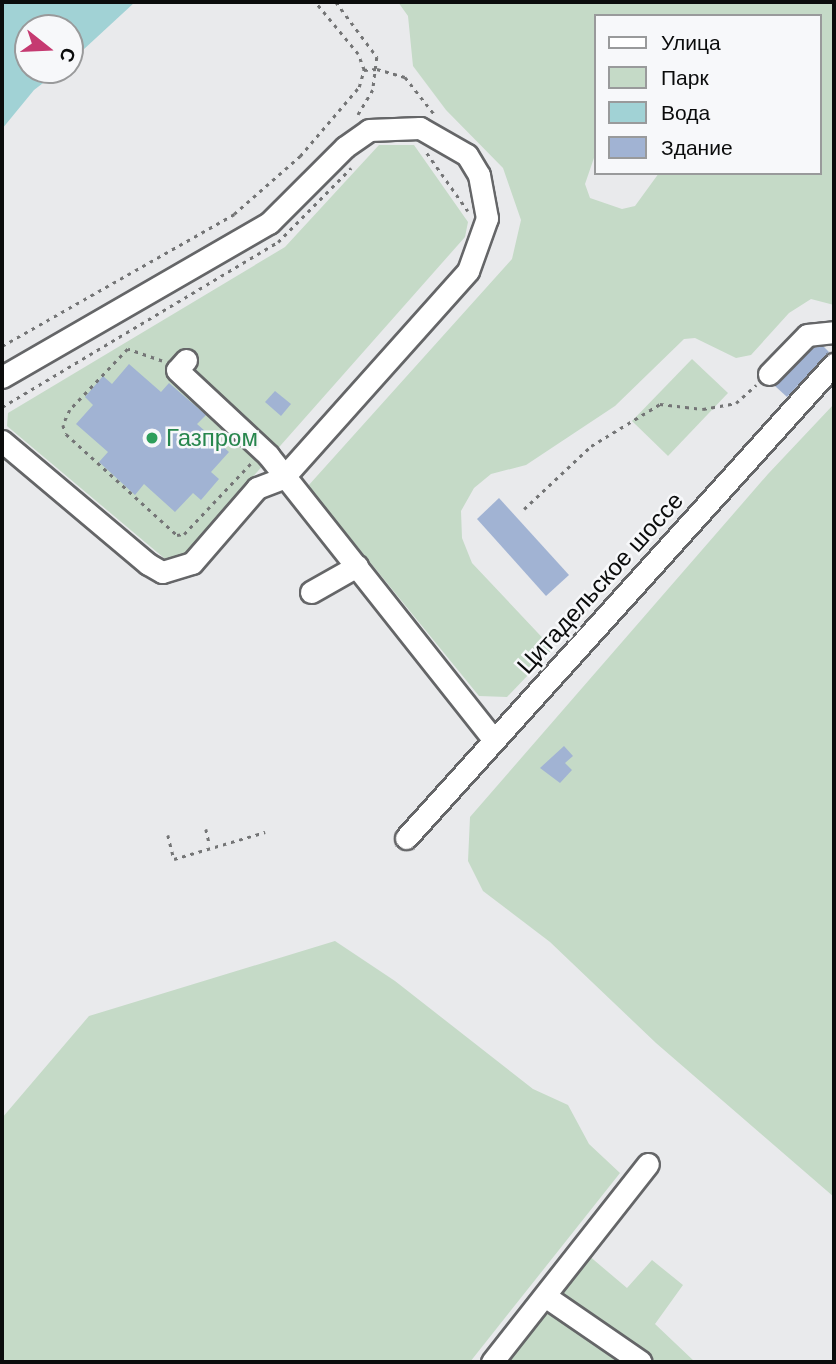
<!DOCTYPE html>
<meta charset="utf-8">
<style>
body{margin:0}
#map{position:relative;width:836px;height:1364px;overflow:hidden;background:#e9eaec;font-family:Arial,sans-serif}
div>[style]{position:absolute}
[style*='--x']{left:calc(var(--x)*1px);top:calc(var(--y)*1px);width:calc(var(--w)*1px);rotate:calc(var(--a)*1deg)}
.green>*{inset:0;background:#c5dac7}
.water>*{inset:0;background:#a1d2d5}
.building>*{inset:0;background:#a1b3d3}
.path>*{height:2.5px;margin-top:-1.25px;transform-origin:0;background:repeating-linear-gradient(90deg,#747576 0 3.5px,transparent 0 8.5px)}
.roads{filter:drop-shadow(2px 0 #656668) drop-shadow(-2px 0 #656668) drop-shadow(0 2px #656668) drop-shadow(0 -2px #656668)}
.minor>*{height:21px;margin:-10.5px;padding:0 10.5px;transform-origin:10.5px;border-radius:10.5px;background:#fff}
.dots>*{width:19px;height:19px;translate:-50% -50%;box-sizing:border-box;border:4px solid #f7f8fa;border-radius:50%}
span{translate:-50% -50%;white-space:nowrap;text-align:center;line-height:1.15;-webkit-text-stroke:5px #f7f8fa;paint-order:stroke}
.leisure-label{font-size:24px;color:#27864d}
.left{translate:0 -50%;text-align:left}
.street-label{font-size:24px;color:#0b0c0c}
.frame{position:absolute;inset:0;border:4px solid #0b0c0c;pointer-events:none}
.legend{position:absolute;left:594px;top:14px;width:228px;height:161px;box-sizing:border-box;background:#f7f8fa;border:2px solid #999a9b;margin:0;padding:9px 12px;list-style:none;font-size:21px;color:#0b0c0c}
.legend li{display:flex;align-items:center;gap:14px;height:35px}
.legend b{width:35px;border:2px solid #999a9b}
.north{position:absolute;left:14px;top:14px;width:70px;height:70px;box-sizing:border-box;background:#f7f8fa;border:2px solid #999a9b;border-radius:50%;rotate:108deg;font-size:19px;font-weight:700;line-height:28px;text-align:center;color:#0b0c0c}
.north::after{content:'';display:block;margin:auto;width:24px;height:32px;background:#c53a71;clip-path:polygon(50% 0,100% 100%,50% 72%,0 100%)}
</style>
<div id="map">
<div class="green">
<div style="clip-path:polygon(evenodd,398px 2px,834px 2px,834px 305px,811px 299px,789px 313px,751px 355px,736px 358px,695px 338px,684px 339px,615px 406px,526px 465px,491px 474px,474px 488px,461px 511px,462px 538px,472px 563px,553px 649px,507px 697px,479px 696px,308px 486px,512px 259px,521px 220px,503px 168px,446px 110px,413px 66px,408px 16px,398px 2px,596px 16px,820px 16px,820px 173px,659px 173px,635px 206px,622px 209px,590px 198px,585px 184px,596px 152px,596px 16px)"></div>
<div style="clip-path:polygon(379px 145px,414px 145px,468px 222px,465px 237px,181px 558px,173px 561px,164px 558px,7px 426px,8px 413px,285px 247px)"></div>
<div style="clip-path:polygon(692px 359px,728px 393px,668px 456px,632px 421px)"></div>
<div style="clip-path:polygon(834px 404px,834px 1197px,656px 1043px,550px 942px,483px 891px,468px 861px,470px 817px,768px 474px)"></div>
<div style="clip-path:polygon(335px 941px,395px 981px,533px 1089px,568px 1105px,589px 1144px,620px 1173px,470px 1362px,2px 1362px,2px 1118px,89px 1016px)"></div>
<div style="clip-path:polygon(588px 1255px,627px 1288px,652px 1260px,683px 1285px,655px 1324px,695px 1362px,651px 1362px,557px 1294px)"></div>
<div style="clip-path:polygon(551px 1306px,625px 1362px,506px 1362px)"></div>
</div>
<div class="water">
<div style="clip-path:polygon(2px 2px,135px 2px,70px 62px,70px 28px,28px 28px,28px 70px,60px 70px,34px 90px,2px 129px)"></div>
</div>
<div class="building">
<div style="clip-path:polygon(823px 346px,829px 352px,787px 397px,775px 386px,813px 348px)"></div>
<div style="clip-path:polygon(129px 364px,161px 392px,169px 383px,206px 415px,197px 424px,229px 452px,211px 472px,219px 479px,201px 500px,193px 493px,175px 512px,144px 484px,135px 495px,99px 462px,108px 452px,76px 424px,93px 405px,85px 397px,103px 376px,112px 384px)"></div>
<div style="clip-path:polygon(275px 391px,291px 404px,281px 416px,265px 402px)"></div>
<div style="clip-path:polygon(499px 498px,569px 575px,546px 596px,477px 519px)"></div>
<div style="clip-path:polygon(564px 746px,573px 756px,565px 763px,572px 770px,560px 783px,540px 768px)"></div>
</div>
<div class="path">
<div style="--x:336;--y:2;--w:69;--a:53.3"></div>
<div style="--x:377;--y:57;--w:33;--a:97"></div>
<div style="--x:373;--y:90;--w:29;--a:121"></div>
<div style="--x:364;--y:70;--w:13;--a:-4"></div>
<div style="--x:377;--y:69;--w:29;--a:16"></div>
<div style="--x:405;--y:77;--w:48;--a:51.7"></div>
<div style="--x:427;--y:153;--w:71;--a:54.7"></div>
<div style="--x:2;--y:346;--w:267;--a:-29.6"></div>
<div style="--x:234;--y:214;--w:88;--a:-41.3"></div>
<div style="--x:300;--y:156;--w:91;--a:-49.5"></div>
<div style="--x:359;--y:87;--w:18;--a:-74"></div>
<div style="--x:364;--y:70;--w:17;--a:-111"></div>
<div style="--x:358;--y:54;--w:67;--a:-129.6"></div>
<div style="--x:162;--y:361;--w:36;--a:-161"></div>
<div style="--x:128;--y:349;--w:84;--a:133.6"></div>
<div style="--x:70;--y:410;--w:17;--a:115"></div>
<div style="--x:63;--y:425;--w:9;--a:72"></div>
<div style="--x:66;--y:434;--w:150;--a:42.3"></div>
<div style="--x:177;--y:535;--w:7;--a:-8"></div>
<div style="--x:184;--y:534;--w:99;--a:-46.6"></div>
<div style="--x:2;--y:407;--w:322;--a:-30.9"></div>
<div style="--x:278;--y:242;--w:104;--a:-45.4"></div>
<div style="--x:524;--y:509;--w:92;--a:-43.2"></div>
<div style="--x:591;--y:446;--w:81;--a:-31.3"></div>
<div style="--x:660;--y:404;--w:43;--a:6.6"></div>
<div style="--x:703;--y:409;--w:34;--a:-10"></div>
<div style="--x:736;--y:403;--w:27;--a:-42"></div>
<div style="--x:206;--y:829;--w:17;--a:77"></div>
<div style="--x:168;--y:835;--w:25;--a:76"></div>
<div style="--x:174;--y:859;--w:95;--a:-16.5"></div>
</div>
<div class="roads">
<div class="minor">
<div style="--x:186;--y:360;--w:13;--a:132"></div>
<div style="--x:177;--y:370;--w:125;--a:43"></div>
<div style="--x:268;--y:455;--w:364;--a:51.6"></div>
<div style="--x:769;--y:374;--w:54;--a:-45.7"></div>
<div style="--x:807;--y:335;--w:27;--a:-6"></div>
<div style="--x:2;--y:377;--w:308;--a:-30"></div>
<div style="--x:269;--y:223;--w:107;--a:-45"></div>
<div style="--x:345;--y:147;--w:29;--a:-35"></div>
<div style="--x:369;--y:130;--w:51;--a:-2.2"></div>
<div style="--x:420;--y:128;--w:54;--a:29.9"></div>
<div style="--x:467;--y:155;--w:23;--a:59"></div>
<div style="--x:479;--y:175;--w:44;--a:79.5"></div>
<div style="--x:487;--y:218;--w:56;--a:109.7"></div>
<div style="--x:468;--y:271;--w:278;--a:131.8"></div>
<div style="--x:283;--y:478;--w:28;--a:159"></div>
<div style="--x:257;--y:488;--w:99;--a:130.9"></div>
<div style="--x:192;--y:563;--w:31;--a:163"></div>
<div style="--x:162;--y:572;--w:16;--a:-150"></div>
<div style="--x:148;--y:564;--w:191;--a:-139.9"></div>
<div style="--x:311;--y:592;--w:53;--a:-29.5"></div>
<div style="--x:406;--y:838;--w:639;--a:-47.92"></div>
<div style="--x:545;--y:1296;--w:116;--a:34.5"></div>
<div style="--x:492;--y:1362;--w:252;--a:-51.8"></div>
</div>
</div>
<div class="dots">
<div style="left:152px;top:438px;background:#2e9e5b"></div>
</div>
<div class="leisure-label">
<span class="left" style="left:166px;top:438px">Газпром</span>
</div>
<div class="street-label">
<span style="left:600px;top:583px;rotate:-48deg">Цитадельское шоссе</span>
</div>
<div class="frame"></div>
<ul class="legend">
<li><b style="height:9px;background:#fff"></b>Улица</li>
<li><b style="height:19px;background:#c5dac7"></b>Парк</li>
<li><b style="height:19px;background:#a1d2d5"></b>Вода</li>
<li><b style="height:19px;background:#a1b3d3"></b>Здание</li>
</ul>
<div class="north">С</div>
</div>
